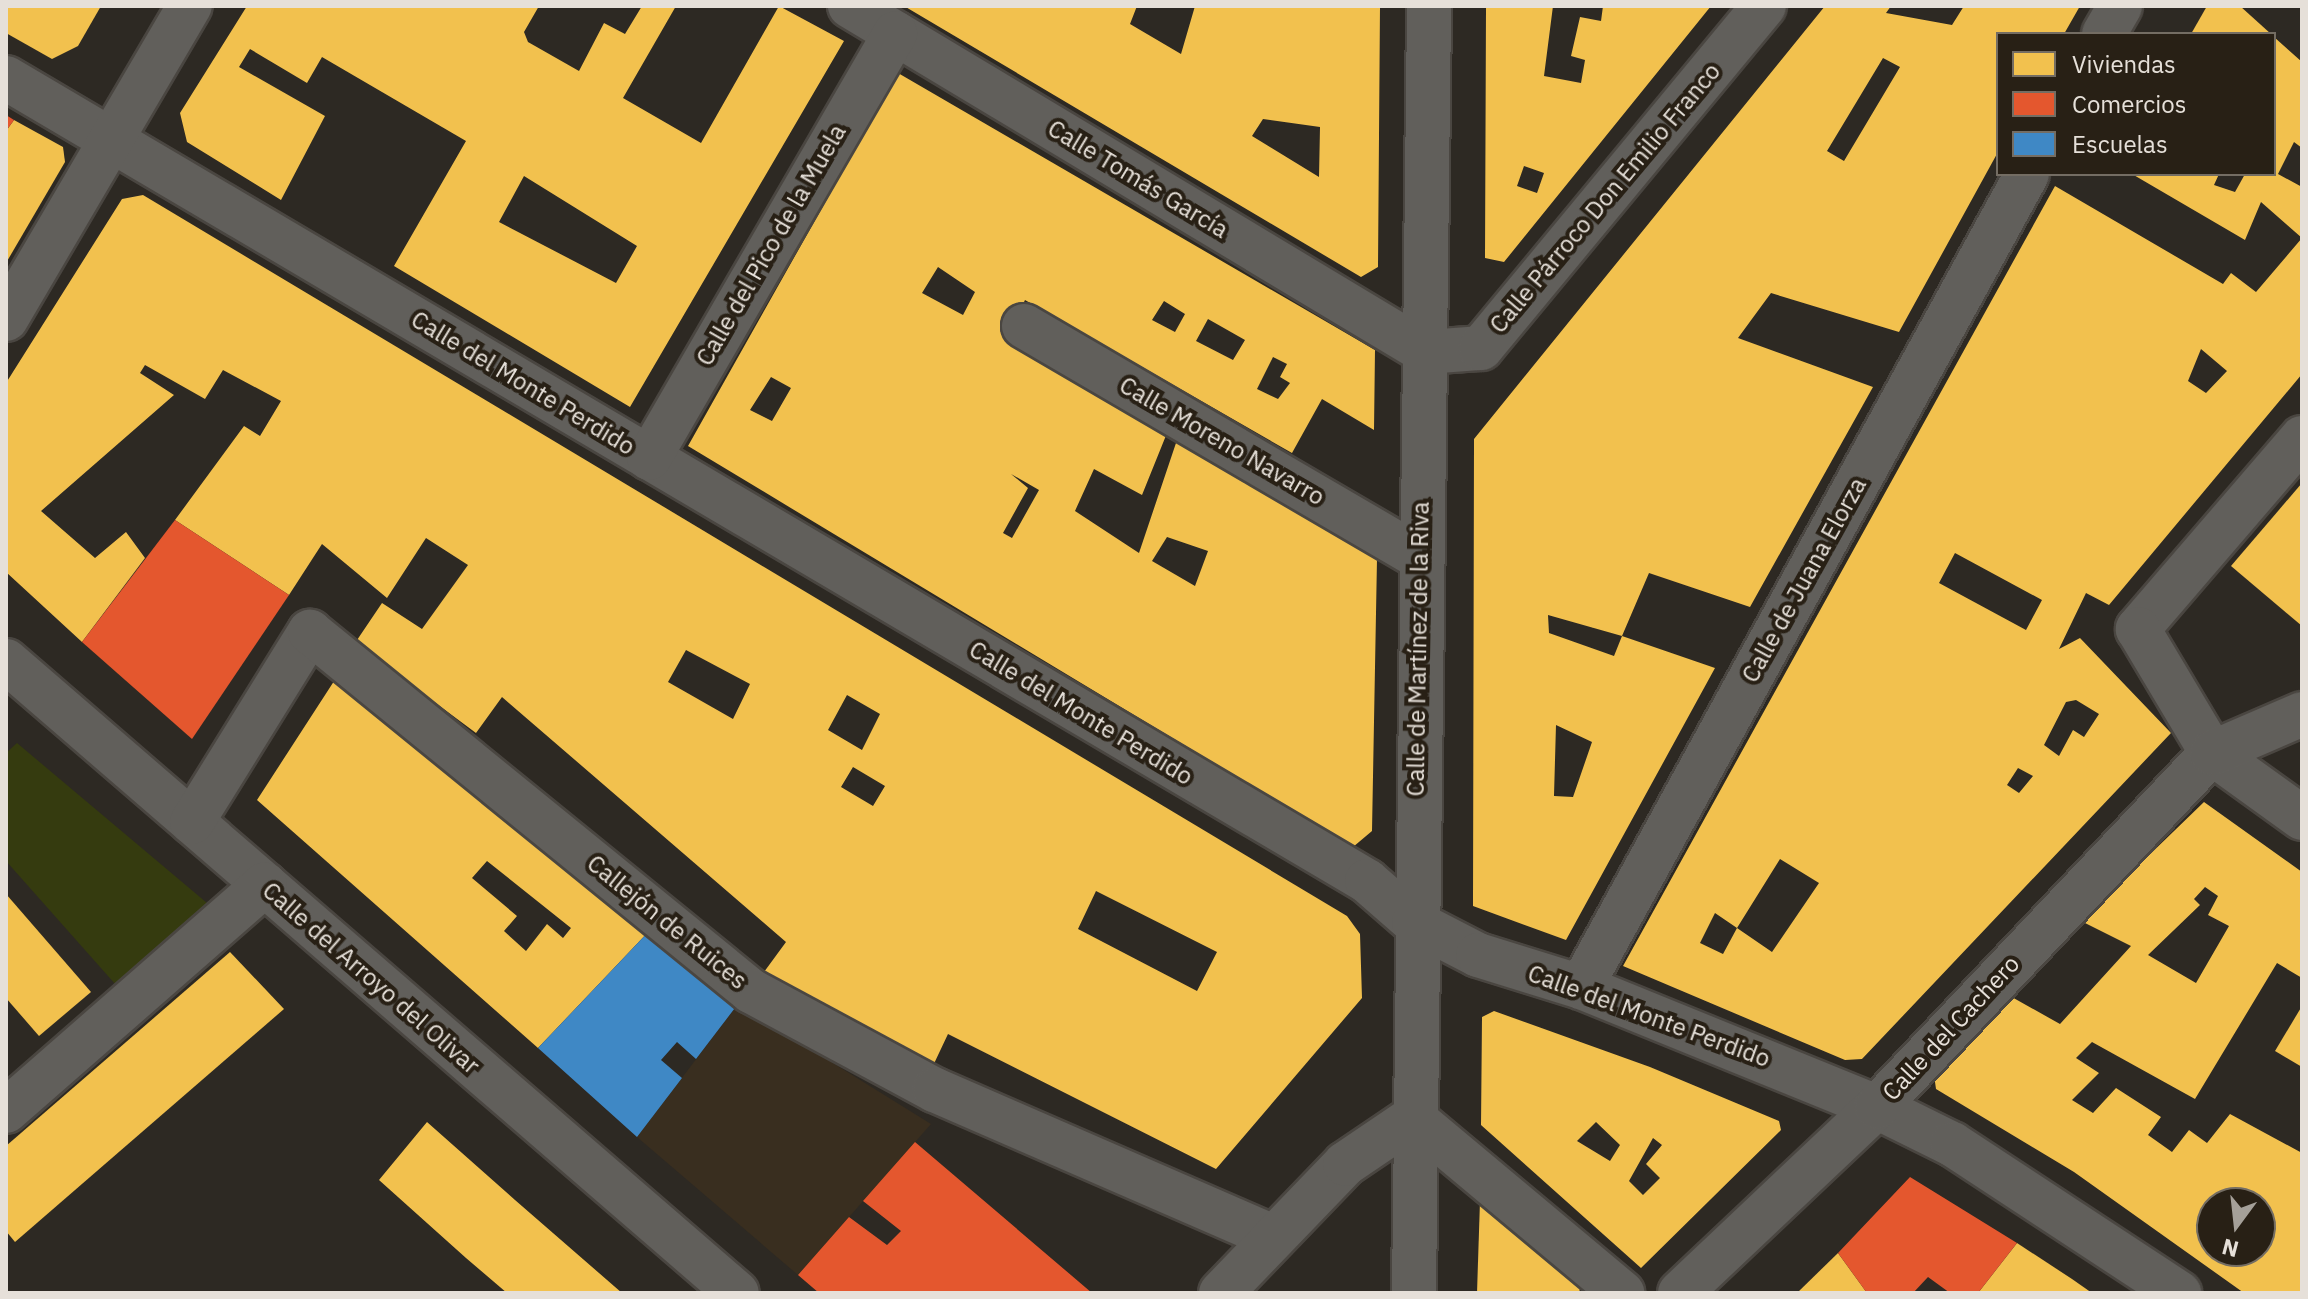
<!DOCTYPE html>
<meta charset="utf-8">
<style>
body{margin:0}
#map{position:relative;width:2308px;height:1299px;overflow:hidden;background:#2d2923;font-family:"IBM Plex Sans",sans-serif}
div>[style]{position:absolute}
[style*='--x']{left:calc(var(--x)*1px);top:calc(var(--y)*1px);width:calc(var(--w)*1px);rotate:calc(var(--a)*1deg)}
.built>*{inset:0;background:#392e1f}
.green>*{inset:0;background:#353b0f}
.homes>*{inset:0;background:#f2c14e}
.shops>*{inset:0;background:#e4572e}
.schools>*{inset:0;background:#3f88c5}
.roads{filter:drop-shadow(2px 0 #4a4641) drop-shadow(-2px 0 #4a4641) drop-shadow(0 2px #4a4641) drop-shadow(0 -2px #4a4641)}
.minor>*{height:44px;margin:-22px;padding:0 22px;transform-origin:22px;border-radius:22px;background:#615f5b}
span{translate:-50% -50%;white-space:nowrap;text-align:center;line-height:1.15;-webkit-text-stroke:8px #282015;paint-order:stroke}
.street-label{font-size:24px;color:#e6e0d9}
.frame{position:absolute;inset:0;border:8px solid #e6e0d9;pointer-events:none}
.legend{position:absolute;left:1996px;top:32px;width:280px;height:144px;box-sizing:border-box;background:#282015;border:2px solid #746d63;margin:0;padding:10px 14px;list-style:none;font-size:24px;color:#e6e0d9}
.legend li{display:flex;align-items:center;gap:16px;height:40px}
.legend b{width:40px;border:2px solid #746d63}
.north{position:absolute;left:2196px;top:1187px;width:80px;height:80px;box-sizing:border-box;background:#282015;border:2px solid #746d63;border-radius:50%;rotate:195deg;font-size:22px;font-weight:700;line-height:32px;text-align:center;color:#e6e0d9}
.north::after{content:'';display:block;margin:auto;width:28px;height:36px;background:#a5a099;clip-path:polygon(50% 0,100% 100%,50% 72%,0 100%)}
</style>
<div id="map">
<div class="built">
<div style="clip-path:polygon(738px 1004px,931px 1124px,798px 1275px,637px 1137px)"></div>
</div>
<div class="green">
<div style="clip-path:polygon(17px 743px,207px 903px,116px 985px,6px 861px,6px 753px)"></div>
</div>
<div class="homes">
<div style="clip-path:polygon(6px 6px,101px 6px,78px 46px,52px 59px,6px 33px)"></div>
<div style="clip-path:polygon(evenodd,247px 6px,539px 6px,524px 32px,528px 42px,579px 71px,604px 23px,625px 34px,642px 6px,676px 6px,623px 98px,701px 143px,779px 6px,844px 41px,630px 407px,394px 266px,466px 141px,322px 57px,307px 83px,250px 49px,239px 67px,325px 116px,281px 200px,187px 142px,180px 113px,247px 6px,524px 176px,637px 246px,616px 283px,499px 222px,524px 176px)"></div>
<div style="clip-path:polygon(evenodd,904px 6px,1137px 6px,1130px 24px,1181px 54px,1195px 6px,1380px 6px,1378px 267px,1361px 277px,904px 6px,1263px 119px,1320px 127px,1319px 177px,1252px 136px,1263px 119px)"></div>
<div style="clip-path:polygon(evenodd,1486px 6px,1553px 6px,1544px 76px,1581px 83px,1585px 60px,1571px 56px,1580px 17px,1601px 21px,1603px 6px,1711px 6px,1504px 262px,1485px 258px,1486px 6px,1524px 166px,1544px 173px,1537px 193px,1517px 186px,1524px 166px)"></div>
<div style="clip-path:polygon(evenodd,1825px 6px,1891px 6px,1886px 13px,1952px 25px,1964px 6px,2080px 6px,2064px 34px,1998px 34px,1998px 152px,1899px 332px,1771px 293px,1738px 338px,1873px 387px,1750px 607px,1649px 573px,1622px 636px,1548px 615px,1549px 633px,1614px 656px,1622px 636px,1715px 668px,1566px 940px,1473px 906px,1474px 439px,1825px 6px,1883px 58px,1900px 67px,1844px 161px,1827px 151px,1883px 58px,1825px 6px,1556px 725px,1592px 742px,1573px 797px,1554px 796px,1556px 725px)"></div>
<div style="clip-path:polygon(2207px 6px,2240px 6px,2271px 34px,2191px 34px)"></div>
<div style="clip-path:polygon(2274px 37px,2302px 62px,2302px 148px,2294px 142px,2278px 174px,2302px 187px,2302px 238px,2261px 202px,2245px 240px,2132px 174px,2219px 174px,2214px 185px,2235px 192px,2245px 174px,2274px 174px)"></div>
<div style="clip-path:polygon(evenodd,898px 73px,1375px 350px,1374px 430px,1322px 399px,1292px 453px,1025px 300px,1006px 339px,1167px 433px,1142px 495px,1094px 469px,1075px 511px,1139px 553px,1177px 440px,1377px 559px,1372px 831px,1353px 847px,688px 446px,898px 73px,938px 267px,975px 292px,963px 315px,922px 293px,938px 267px,898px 73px,1164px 301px,1185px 314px,1175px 332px,1152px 320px,1164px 301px,898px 73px,1208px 319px,1245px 340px,1233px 360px,1196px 341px,1208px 319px,898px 73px,1273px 357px,1287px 364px,1280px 377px,1290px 383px,1278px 399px,1257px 389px,1273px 357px,898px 73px,771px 377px,791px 388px,772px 421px,750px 410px,771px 377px,898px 73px,1011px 474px,1039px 490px,1012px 538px,1003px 533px,1028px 488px,1011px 474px,898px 73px,1167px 537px,1208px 551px,1195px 586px,1152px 561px,1167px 537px)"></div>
<div style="clip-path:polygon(14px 120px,63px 147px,65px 162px,6px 263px,6px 131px)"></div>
<div style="clip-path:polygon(evenodd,2055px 186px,2223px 284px,2231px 273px,2256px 292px,2302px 238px,2302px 374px,2109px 605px,2086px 593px,2059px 649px,2080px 638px,2171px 733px,1862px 1059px,1845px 1060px,1623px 966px,2055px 186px,2201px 349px,2227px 371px,2206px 393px,2188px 381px,2201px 349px,2055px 186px,1955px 553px,2042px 600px,2026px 630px,1939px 583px,1955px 553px,2055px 186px,2076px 700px,2099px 714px,2084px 737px,2073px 730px,2059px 756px,2044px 745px,2066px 702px,2076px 700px,2055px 186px,2018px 768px,2033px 776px,2019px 793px,2007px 785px,2018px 768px,2055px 186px,1780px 859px,1819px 883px,1772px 952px,1737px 928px,1723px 954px,1700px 943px,1715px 913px,1737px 928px,1780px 859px)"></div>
<div style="clip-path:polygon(evenodd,143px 195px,1347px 916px,1360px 934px,1362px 998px,1216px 1169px,948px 1034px,931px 1070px,761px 976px,786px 942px,502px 697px,476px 733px,355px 643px,382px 603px,422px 629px,468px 565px,426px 538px,387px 598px,322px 544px,289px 595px,175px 520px,244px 426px,260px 436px,281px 401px,223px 370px,205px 399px,145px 365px,140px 373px,174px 395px,41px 511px,95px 558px,126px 532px,145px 558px,82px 642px,6px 572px,6px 383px,122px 199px,143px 195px,686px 650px,750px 684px,733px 719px,668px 682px,686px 650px,143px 195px,847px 695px,880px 714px,862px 750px,828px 730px,847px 695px,143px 195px,853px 767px,885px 786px,873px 806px,841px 787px,853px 767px,143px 195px,1096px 891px,1217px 952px,1197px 991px,1078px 929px,1096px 891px)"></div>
<div style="clip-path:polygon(2302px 483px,2302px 626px,2231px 566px)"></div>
<div style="clip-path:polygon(evenodd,338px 675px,652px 928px,538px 1048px,257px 800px,338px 675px,487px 861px,571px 928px,563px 938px,547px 924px,526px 951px,504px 931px,517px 916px,472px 878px,487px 861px)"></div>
<div style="clip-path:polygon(evenodd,2204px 802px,2302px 872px,2302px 978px,2277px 963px,2195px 1099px,2092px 1042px,2076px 1058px,2099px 1073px,2072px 1100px,2093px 1113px,2116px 1088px,2161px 1117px,2148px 1135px,2172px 1152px,2189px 1130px,2207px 1143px,2230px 1114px,2302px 1153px,2302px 1293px,2244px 1293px,2074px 1172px,1936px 1089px,1934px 1075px,2010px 996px,2060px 1024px,2131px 946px,2081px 921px,2204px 802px,2205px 887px,2218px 896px,2208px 915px,2229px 926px,2196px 983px,2148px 955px,2200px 905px,2194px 899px,2205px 887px,2204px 802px,2212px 1203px,2260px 1203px,2260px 1251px,2212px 1251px,2212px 1203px)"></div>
<div style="clip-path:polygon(6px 894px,91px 992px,39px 1036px,6px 998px)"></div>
<div style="clip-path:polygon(230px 952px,284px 1009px,15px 1242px,6px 1231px,6px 1146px)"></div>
<div style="clip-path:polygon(2302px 1006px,2302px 1067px,2275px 1051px)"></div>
<div style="clip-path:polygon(evenodd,1494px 1011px,1650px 1067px,1779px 1121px,1781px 1130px,1641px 1268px,1481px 1125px,1482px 1017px,1494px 1011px,1596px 1122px,1620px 1145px,1610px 1161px,1577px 1141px,1596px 1122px,1494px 1011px,1653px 1138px,1662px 1145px,1646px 1164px,1660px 1178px,1643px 1195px,1629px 1181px,1653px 1138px)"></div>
<div style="clip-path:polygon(427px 1122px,515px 1200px,622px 1293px,507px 1293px,466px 1258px,379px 1180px)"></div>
<div style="clip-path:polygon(1480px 1201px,1581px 1284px,1579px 1293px,1477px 1293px)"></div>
<div style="clip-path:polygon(2017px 1243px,2072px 1279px,2092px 1293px,1978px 1293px)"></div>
<div style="clip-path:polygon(1838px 1253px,1867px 1293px,1797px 1293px)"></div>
</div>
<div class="shops">
<div style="clip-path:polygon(6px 115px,14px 120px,6px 131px)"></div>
<div style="clip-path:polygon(175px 520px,289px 595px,192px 739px,82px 642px)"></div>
<div style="clip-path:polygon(915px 1142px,1092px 1293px,819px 1293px,798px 1275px,849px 1217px,887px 1245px,901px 1231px,863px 1201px)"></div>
<div style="clip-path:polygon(1910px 1177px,2017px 1243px,1978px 1293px,1950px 1293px,1928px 1277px,1913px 1293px,1867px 1293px,1838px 1253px)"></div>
</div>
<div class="schools">
<div style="clip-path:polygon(652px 928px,738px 1004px,696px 1059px,677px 1042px,661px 1060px,682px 1078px,637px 1137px,538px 1048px)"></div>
</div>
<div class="roads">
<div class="minor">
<div style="--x:850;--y:6;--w:672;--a:30.99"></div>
<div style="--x:2104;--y:34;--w:32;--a:-60"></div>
<div style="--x:6;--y:78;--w:1580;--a:30.54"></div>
<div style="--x:1367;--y:881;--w:62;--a:41.1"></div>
<div style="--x:1414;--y:922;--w:72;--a:27.3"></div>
<div style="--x:1478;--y:955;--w:108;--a:17.3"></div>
<div style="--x:1581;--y:987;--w:319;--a:22.1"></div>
<div style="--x:1877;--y:1107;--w:84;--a:26.3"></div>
<div style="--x:1952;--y:1144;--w:272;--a:33.3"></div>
<div style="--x:6;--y:319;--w:363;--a:-59.6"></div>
<div style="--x:1024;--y:326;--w:458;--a:30.3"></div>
<div style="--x:1426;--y:352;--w:55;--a:-4.2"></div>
<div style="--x:1481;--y:348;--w:444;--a:-50.4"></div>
<div style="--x:2302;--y:438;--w:252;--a:130.7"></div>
<div style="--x:2138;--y:629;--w:144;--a:59.2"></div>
<div style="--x:2212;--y:753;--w:111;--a:35.8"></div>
<div style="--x:649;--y:458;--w:491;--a:-59.9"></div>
<div style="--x:6;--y:661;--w:966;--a:40.85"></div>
<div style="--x:192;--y:822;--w:224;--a:-58.2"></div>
<div style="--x:310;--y:632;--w:569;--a:39.15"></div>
<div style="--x:751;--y:991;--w:209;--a:28.3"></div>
<div style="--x:935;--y:1090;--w:366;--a:23.5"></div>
<div style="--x:1581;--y:987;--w:927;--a:-61.25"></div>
<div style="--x:6;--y:1111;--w:344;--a:-41.2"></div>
<div style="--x:1413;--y:1118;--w:273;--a:39.9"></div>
<div style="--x:1221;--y:1293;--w:179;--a:-46.1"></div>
<div style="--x:1345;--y:1164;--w:82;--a:-34.1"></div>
<div style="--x:1414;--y:1293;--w:1287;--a:-89.33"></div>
<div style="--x:1680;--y:1293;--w:271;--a:-43.4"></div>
<div style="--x:1877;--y:1107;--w:487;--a:-46.6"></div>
<div style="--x:2212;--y:753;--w:98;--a:-23.4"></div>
</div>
</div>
<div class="street-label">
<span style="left:1138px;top:179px;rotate:31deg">Calle Tomás García</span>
<span style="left:1605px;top:198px;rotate:-50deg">Calle Párroco Don Emilio Franco</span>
<span style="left:771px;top:245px;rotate:-60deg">Calle del Pico de la Muela</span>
<span style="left:523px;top:383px;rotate:31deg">Calle del Monte Perdido</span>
<span style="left:1222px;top:441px;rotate:30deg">Calle Moreno Navarro</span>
<span style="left:1804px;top:580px;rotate:-61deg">Calle de Juana Elorza</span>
<span style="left:1418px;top:649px;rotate:-89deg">Calle de Martínez de la Riva</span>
<span style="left:1081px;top:713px;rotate:31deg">Calle del Monte Perdido</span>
<span style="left:667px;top:922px;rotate:39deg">Callejón de Ruices</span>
<span style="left:371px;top:978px;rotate:41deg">Calle del Arroyo del Olivar</span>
<span style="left:1649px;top:1016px;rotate:20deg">Calle del Monte Perdido</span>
<span style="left:1951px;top:1028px;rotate:-47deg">Calle del Cachero</span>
</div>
<div class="frame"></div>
<ul class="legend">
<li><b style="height:22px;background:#f2c14e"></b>Viviendas</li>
<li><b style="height:22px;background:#e4572e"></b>Comercios</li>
<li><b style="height:22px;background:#3f88c5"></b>Escuelas</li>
</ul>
<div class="north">N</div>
</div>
